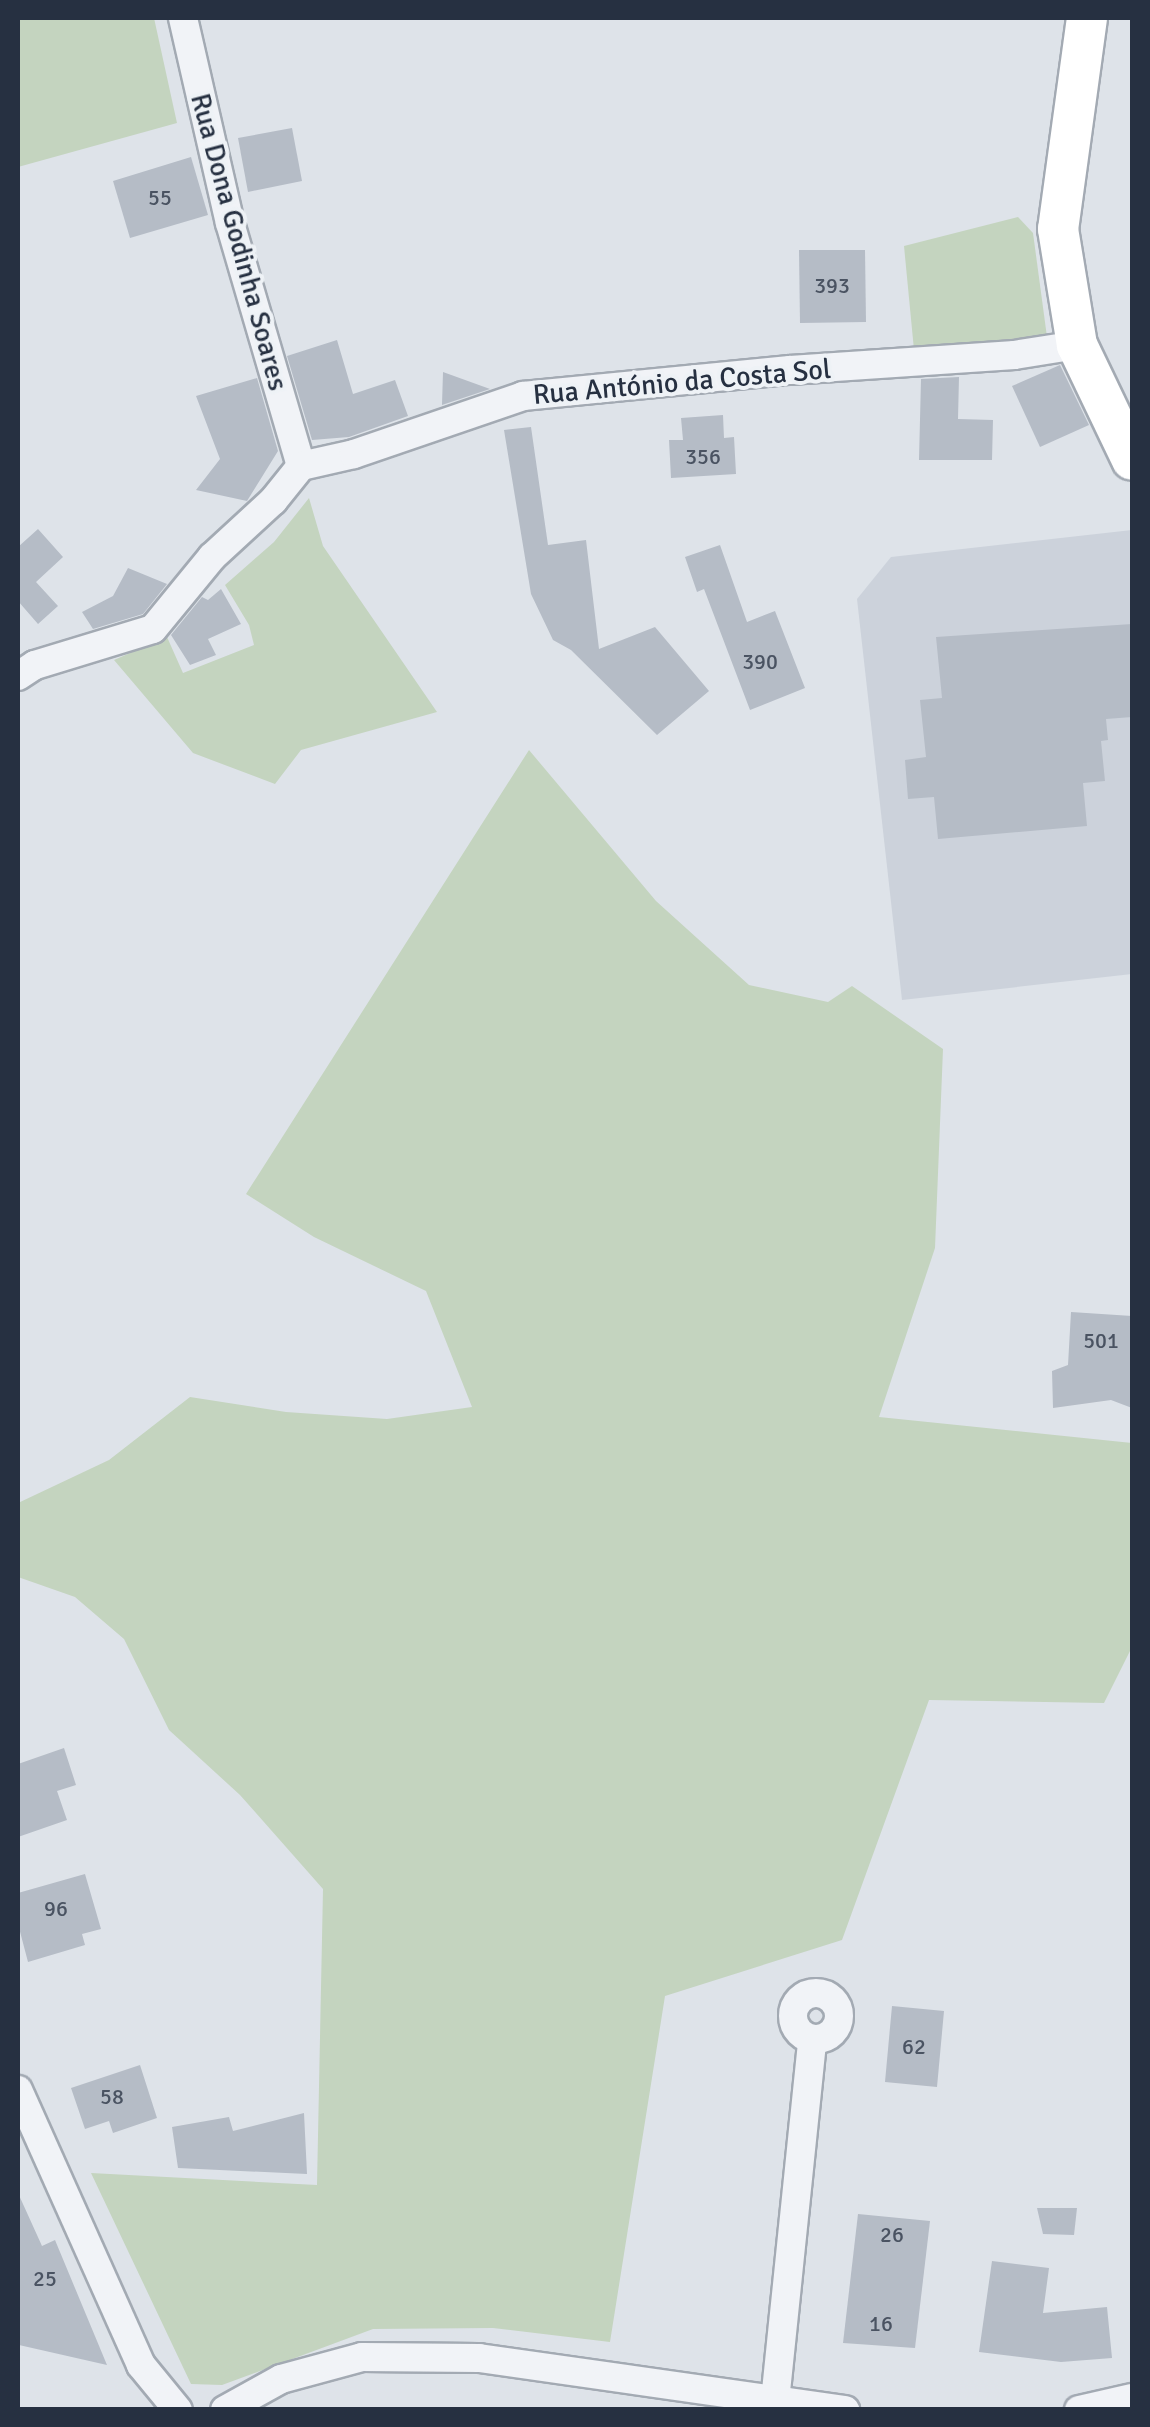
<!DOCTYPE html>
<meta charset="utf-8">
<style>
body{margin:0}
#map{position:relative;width:1150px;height:2427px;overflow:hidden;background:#dee3e9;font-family:Signika,sans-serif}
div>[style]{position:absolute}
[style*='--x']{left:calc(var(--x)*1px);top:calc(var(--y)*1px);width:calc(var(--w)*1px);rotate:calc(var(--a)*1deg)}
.built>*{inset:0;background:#ccd2db}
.green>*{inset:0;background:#c4d4bf}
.building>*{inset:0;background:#b5bcc6}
.roads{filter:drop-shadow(2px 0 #a3aab3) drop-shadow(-2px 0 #a3aab3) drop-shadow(0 2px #a3aab3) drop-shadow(0 -2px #a3aab3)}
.street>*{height:28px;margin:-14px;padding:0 14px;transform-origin:14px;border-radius:14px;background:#f1f3f7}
.street>.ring{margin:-14px;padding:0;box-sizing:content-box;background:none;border:28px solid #f1f3f7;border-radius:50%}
.secondary>*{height:40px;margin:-20px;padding:0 20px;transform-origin:20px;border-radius:20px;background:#fff}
span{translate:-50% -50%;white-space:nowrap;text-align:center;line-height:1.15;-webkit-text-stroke:8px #eef2f6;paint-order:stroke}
.number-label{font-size:22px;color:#4a5362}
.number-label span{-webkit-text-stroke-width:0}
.street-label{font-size:28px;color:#263041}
.frame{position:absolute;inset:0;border:20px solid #263041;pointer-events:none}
</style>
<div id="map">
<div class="built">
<div style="clip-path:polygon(1132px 530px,1132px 974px,902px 1000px,857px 599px,891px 557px)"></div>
</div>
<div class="green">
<div style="clip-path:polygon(18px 18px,154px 18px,177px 123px,18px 167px)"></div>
<div style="clip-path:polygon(1018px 217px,1033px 233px,1047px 337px,1043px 341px,914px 350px,904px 246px)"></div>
<div style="clip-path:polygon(309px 498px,323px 546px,437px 712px,301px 750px,275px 784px,193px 753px,114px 660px,167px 637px,183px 673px,254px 645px,249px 625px,225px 585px,274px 542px)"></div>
<div style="clip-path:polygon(529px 750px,656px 901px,749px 985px,828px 1002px,852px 986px,943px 1049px,935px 1248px,879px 1417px,1132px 1443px,1132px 1647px,1104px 1703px,929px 1700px,842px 1940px,665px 1996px,610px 2342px,493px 2328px,373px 2329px,222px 2385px,191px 2384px,91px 2173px,317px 2185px,323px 1889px,240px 1795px,169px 1730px,124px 1639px,75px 1597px,18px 1577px,18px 1503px,109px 1460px,190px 1397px,286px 1412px,387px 1419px,472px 1407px,426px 1291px,314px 1237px,246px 1194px)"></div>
</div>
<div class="building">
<div style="clip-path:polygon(292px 128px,302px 181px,248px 192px,238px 138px)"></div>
<div style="clip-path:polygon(191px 157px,208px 215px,130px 238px,113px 181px)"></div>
<div style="clip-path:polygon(799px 250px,865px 250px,866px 322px,800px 323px)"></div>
<div style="clip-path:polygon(337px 340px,353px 394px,395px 380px,408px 416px,349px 437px,312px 440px,287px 356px)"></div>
<div style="clip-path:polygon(1060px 365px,1089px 425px,1040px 447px,1012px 386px)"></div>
<div style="clip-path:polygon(443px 372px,490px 389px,442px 405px)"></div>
<div style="clip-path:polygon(959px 377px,958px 419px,993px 420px,992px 460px,919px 460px,921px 379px)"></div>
<div style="clip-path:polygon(257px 378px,278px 451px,247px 501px,196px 490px,220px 459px,196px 396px)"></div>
<div style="clip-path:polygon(723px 415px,724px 438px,734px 437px,736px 474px,671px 478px,669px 440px,683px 440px,681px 418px)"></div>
<div style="clip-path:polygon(531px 427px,548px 545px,586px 540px,599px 649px,655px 627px,709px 691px,657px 735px,571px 650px,553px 640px,531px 594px,504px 430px)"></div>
<div style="clip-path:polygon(38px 529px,63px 557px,36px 582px,58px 606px,38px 624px,18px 601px,18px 547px)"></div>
<div style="clip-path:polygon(720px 545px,747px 622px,775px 611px,805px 688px,750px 710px,704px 589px,697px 592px,685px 557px)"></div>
<div style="clip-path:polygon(128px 568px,167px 584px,143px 614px,93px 629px,82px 612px,113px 596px)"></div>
<div style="clip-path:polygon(221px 589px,241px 624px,208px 639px,216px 655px,190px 665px,171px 635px,202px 597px,208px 600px)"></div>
<div style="clip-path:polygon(1132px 624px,1132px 717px,1106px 719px,1108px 740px,1101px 741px,1105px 781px,1083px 783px,1087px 826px,938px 839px,934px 797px,908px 799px,905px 760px,926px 757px,920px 700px,942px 698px,936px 637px)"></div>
<div style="clip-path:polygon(1071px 1312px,1132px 1316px,1132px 1408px,1111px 1400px,1053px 1408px,1052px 1371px,1068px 1365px)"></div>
<div style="clip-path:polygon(64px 1748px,76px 1785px,57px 1791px,67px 1820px,18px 1837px,18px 1764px)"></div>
<div style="clip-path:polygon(85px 1874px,101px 1929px,82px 1934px,85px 1945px,28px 1962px,18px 1924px,18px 1893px)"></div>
<div style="clip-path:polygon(892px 2006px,944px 2011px,937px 2087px,885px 2082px)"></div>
<div style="clip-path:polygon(140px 2065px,157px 2118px,113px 2133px,109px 2121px,85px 2129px,71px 2088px)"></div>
<div style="clip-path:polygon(304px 2113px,307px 2174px,178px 2168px,172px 2127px,229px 2117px,233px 2131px)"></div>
<div style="clip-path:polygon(18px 2193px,42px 2246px,55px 2240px,107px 2365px,19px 2345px)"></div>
<div style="clip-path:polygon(1037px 2208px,1077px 2208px,1074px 2235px,1043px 2234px)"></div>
<div style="clip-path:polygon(858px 2214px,930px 2221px,915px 2348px,843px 2343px)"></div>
<div style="clip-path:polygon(992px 2261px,1049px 2268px,1043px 2313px,1107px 2307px,1112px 2358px,1061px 2362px,979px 2352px)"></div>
</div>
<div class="roads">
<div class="street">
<div style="--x:183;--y:18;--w:210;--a:77.1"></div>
<div style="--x:230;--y:223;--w:253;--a:73.7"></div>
<div style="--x:18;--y:676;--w:20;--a:-33"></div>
<div style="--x:35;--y:665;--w:123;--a:-17"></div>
<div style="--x:153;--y:629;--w:93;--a:-50.7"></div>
<div style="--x:212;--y:557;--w:83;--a:-42.6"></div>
<div style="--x:273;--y:501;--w:45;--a:-51.3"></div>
<div style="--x:301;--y:466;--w:54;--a:-12.8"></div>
<div style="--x:354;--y:454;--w:179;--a:-18.9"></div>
<div style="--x:523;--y:396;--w:268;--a:-5.6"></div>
<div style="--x:790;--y:370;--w:225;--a:-3.8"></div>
<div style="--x:1014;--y:355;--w:64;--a:-9"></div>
<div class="ring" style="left:793px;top:1993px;width:18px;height:18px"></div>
<div style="--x:18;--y:2090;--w:301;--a:65.9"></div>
<div style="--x:141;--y:2365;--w:58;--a:50.6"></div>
<div style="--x:775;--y:2401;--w:363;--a:-84.1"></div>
<div style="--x:225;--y:2410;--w:64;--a:-29"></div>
<div style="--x:281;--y:2379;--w:84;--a:-15.2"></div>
<div style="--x:362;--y:2357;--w:117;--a:0.5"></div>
<div style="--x:479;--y:2358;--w:370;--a:8.1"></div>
<div style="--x:1079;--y:2410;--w:54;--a:-12.8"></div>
</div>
<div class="secondary">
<div style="--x:1087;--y:18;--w:213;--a:97.8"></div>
<div style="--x:1058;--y:229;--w:118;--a:80.7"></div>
<div style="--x:1077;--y:345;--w:127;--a:64.4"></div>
</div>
</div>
<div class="number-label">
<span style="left:160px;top:198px">55</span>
<span style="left:832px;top:286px">393</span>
<span style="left:703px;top:457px">356</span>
<span style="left:760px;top:662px">390</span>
<span style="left:1101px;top:1341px">501</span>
<span style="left:56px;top:1909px">96</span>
<span style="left:914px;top:2047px">62</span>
<span style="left:112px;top:2097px">58</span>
<span style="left:892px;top:2235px">26</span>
<span style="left:45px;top:2279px">25</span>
<span style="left:881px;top:2324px">16</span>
</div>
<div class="street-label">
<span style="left:239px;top:242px;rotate:75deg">Rua Dona Godinha Soares</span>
<span style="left:682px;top:382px;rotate:-5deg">Rua António da Costa Sol</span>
</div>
<div class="frame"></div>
</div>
